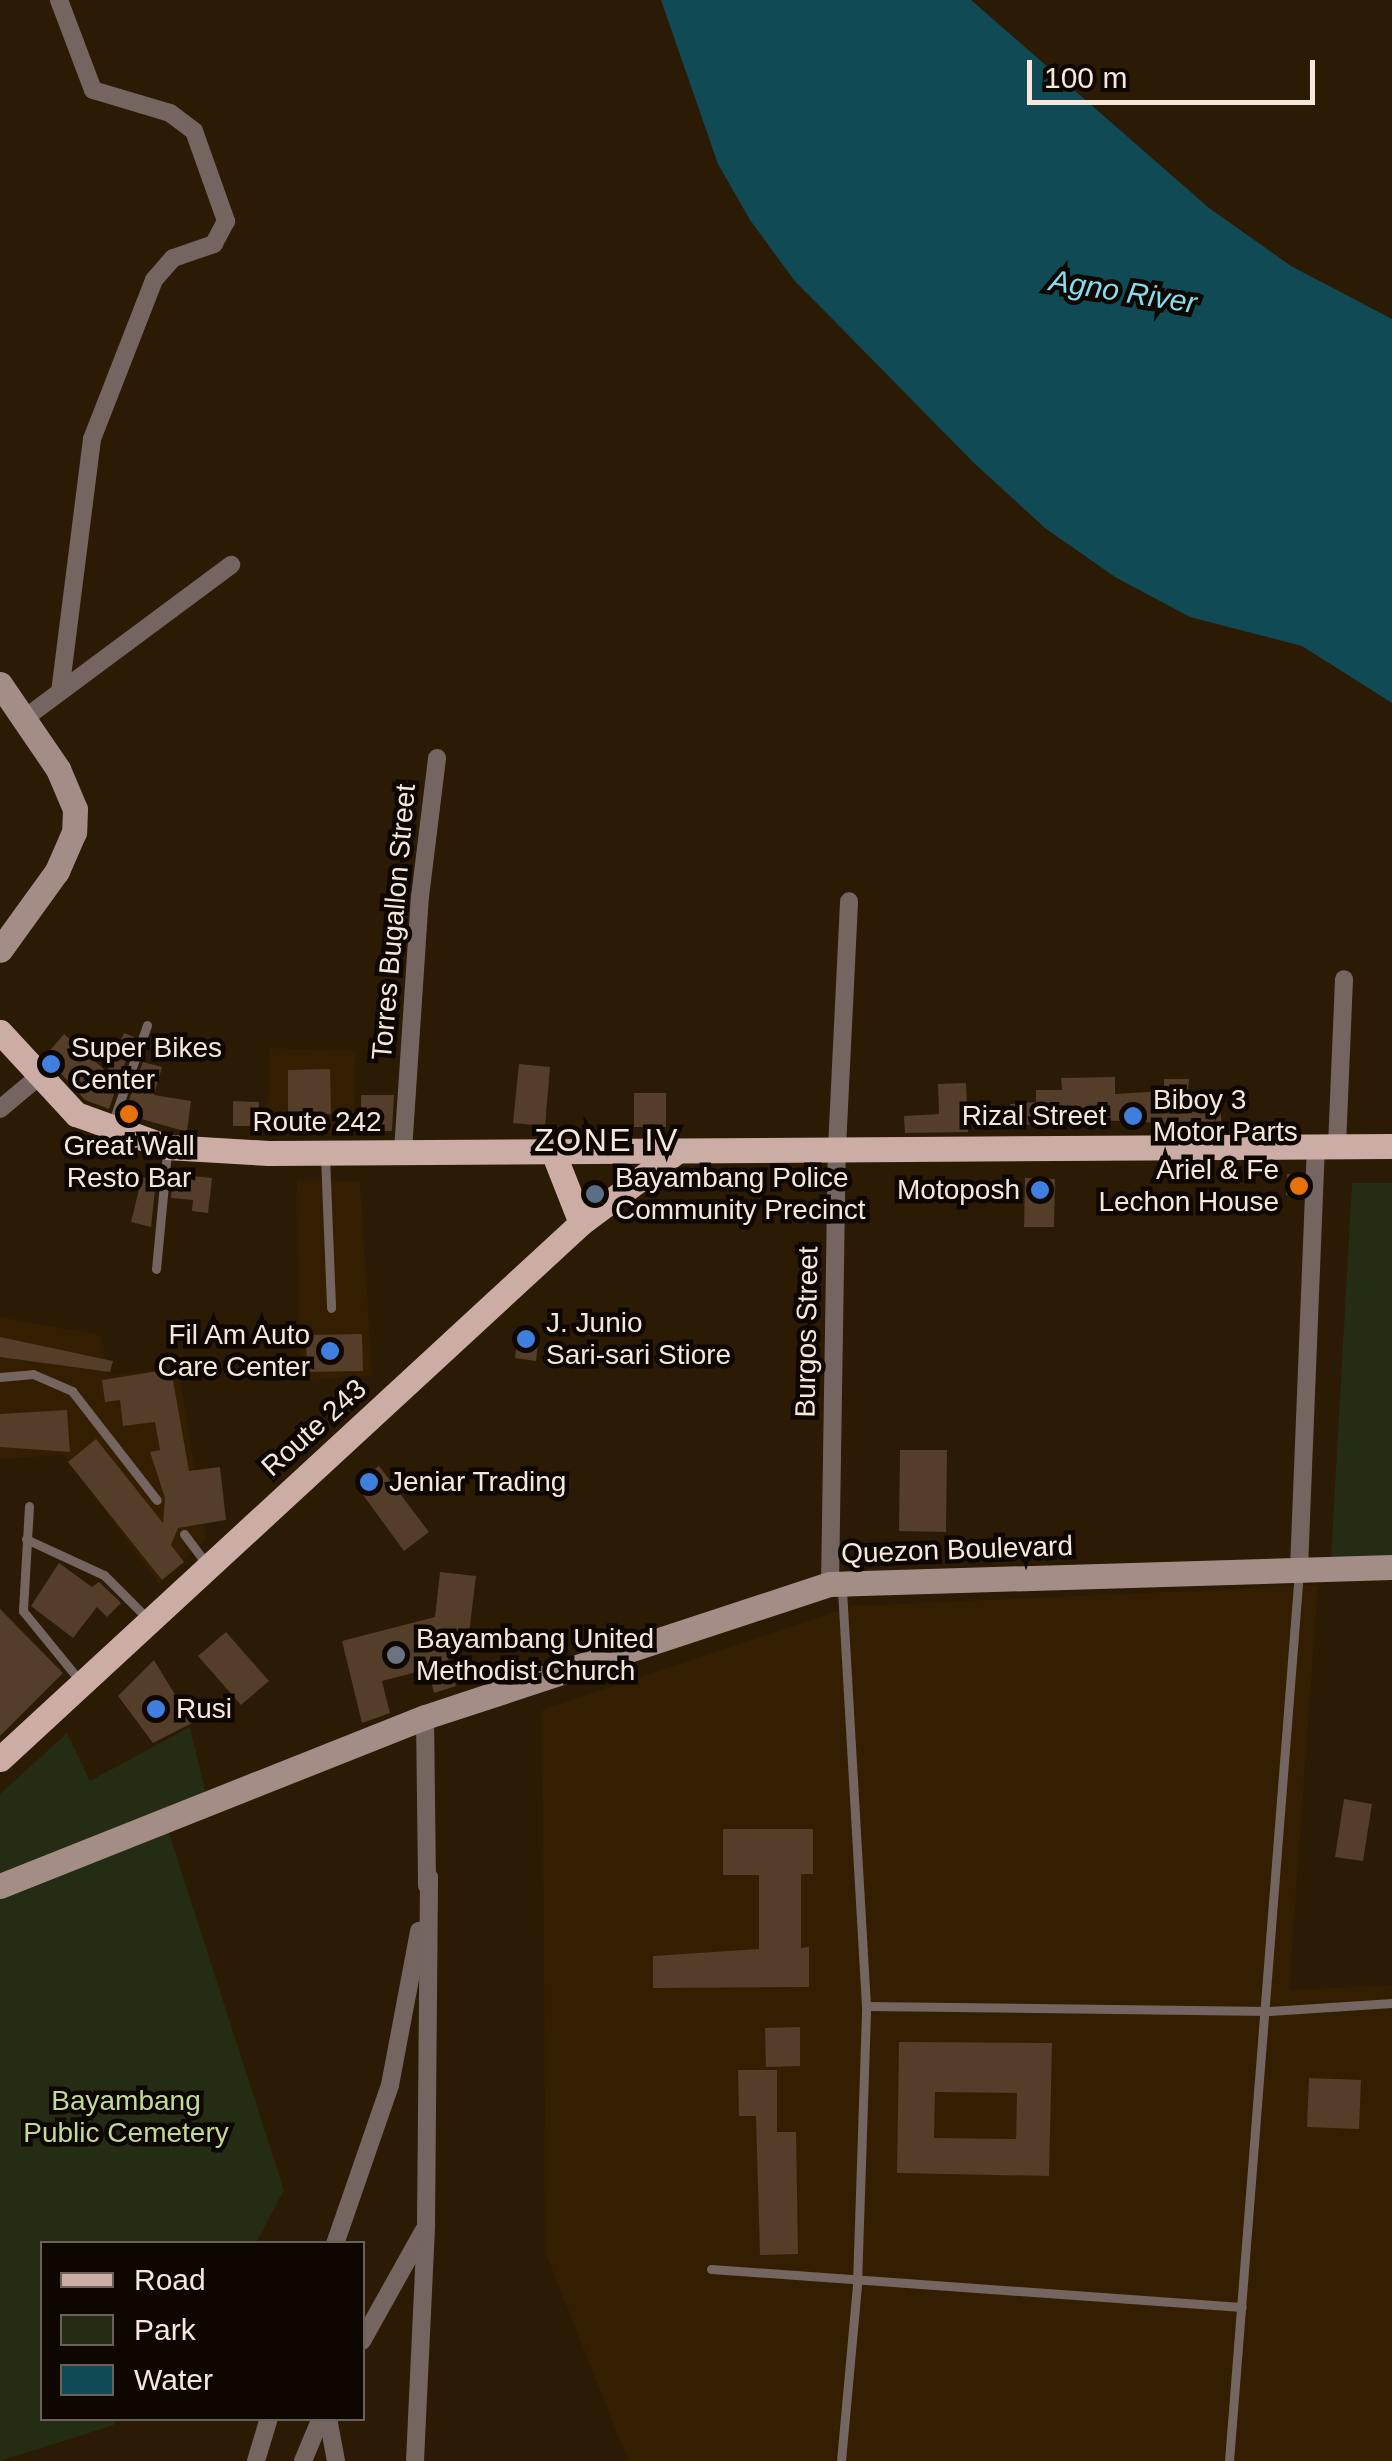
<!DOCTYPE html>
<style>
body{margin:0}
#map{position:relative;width:1392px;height:2461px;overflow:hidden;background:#2b1a04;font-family:Arial,sans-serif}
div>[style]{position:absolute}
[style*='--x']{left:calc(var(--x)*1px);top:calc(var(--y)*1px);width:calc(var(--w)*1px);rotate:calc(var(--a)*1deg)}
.built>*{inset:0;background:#341e01}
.green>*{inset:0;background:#242c13}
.water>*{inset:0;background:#104a55}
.building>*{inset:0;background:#543d29}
.lane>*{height:9px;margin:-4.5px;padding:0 4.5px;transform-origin:4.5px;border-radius:4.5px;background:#746561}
.street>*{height:18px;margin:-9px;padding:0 9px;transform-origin:9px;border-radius:9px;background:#746561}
.secondary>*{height:25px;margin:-12.5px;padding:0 12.5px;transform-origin:12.5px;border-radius:12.5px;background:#a58d87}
.primary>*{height:25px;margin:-12.5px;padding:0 12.5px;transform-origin:12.5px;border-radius:12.5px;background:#ccada5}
.dots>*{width:28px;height:28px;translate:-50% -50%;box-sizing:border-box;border:5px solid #0e0701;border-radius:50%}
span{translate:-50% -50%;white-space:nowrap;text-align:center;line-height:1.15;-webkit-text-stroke:9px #0e0701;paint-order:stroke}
.street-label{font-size:28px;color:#f5e8db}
.poi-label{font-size:28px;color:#f5e8db}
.left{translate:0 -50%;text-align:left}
.right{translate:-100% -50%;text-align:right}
.park-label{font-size:28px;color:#c2d998}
.water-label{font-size:30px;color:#84ddf0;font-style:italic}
.quarter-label{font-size:32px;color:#f5e8db;letter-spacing:2.5px}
.legend{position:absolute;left:40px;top:2241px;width:325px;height:180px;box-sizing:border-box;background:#0e0701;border:2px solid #6a6158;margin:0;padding:12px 18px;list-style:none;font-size:30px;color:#f5e8db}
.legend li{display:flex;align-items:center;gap:20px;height:50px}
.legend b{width:50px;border:2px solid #6a6158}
.scale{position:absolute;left:1027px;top:60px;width:288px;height:45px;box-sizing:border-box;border:5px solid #f5e8db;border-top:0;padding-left:12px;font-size:30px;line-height:35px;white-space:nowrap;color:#f5e8db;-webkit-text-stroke:8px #0e0701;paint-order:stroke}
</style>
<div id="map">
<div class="built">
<div style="clip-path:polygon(270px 1048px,356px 1051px,353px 1133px,267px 1130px)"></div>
<div style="clip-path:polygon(297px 1180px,360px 1181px,372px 1375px,300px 1381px)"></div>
<div style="clip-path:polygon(0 1317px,100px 1335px,108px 1376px,178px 1367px,206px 1538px,159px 1584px,64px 1455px,0 1459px)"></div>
<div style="clip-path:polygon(1318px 1585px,1289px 1990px,1392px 1985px,1392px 2461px,628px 2461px,546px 2254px,542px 1710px,853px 1606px)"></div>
</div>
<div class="green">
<div style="clip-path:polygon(1352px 1183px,1392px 1183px,1392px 1558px,1331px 1559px)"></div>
<div style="clip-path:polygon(190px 1727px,206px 1794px,0 1877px,0 1794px,67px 1733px,90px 1781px)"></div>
<div style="clip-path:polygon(168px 1830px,284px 2190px,256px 2243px,42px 2244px,42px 2418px,115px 2419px,114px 2425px,0 2461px,0 1894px)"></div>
</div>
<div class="water">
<div style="clip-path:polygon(661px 0,971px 0,1209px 208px,1291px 266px,1392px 319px,1392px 703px,1302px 646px,1190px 617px,1115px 577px,1045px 528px,973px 462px,794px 280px,750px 220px,718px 164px)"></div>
</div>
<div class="building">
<div style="clip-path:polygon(124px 1033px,134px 1037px,109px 1109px,85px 1100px,45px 1056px,64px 1034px,107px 1072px)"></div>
<div style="clip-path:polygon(143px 1062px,162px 1067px,154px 1095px,191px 1101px,187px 1132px,124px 1114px)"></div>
<div style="clip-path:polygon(519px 1064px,550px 1067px,545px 1126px,513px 1123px)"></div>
<div style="clip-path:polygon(330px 1069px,331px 1114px,288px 1115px,288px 1070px)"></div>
<div style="clip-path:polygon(1115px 1077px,1115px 1094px,1164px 1091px,1164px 1079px,1189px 1079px,1188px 1094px,1219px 1091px,1222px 1129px,1163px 1131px,1163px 1123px,1097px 1120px,1012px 1126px,1010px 1104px,1036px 1102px,1036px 1090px,1062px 1090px,1061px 1078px)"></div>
<div style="clip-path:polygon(966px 1083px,968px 1132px,905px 1133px,904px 1116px,939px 1114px,938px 1084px)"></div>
<div style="clip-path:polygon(634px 1093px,666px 1093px,666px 1127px,634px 1127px)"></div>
<div style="clip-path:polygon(361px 1095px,394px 1095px,392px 1131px,361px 1131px)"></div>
<div style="clip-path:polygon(233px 1101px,259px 1102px,258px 1126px,233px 1126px)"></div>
<div style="clip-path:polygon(173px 1174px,212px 1178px,208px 1213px,192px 1211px,193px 1200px,171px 1198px)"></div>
<div style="clip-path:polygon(1287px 1174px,1302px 1175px,1302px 1196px,1286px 1195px)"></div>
<div style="clip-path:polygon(142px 1177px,156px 1180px,151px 1227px,131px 1222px)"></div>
<div style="clip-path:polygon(1025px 1178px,1055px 1179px,1054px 1227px,1024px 1227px)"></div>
<div style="clip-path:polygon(518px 1330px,539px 1333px,536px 1361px,515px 1358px)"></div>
<div style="clip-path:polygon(362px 1334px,363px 1371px,307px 1372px,306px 1335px)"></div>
<div style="clip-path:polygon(0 1337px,113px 1361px,110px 1372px,0 1357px)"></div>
<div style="clip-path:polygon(171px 1369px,189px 1471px,220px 1467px,226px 1520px,178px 1528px,171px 1545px,184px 1562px,162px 1580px,68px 1462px,96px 1439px,163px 1523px,165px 1498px,150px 1452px,160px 1450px,155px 1422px,123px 1426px,120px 1400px,105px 1402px,102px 1380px)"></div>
<div style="clip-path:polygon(67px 1410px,70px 1452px,0 1447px,0 1414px)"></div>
<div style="clip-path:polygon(900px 1450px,947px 1450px,946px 1532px,899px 1531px)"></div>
<div style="clip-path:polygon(379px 1466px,429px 1532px,404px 1551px,355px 1484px)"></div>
<div style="clip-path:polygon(59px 1563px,92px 1587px,99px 1582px,121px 1603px,107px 1617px,97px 1607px,73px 1638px,31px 1606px)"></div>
<div style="clip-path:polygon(440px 1572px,476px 1576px,469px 1634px,440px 1631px,456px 1686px,434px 1693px,428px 1669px,382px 1681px,390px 1713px,362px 1723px,342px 1641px,435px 1617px)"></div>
<div style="clip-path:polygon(0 1609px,63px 1673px,0 1736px)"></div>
<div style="clip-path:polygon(226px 1632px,269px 1681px,241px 1705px,198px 1656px)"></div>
<div style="clip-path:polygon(154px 1660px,192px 1723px,153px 1743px,118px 1696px)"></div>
<div style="clip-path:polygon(1344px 1799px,1372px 1804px,1363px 1861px,1335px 1857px)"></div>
<div style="clip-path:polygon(723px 1829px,813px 1829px,813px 1874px,801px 1874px,801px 1948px,809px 1947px,809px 1987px,653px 1988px,653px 1956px,759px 1949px,759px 1875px,723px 1875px)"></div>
<div style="clip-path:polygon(800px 2027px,800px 2066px,766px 2067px,765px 2028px)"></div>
<div style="clip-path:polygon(evenodd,899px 2042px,1052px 2043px,1049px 2176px,897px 2173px,899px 2042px,935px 2092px,1017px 2093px,1016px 2139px,934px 2138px,935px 2092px)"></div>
<div style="clip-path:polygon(738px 2070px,777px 2070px,777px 2132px,796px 2132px,798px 2254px,760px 2255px,756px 2116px,739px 2116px)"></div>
<div style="clip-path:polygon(1309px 2078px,1361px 2080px,1359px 2129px,1307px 2127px)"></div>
</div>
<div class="lane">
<div style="--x:112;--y:1124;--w:105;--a:-70.5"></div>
<div style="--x:325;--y:1156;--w:152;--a:87.7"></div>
<div style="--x:156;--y:1269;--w:118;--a:-84.6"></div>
<div style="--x:0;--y:1377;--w:33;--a:-5"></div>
<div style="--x:33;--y:1374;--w:43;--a:23.6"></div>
<div style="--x:72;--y:1391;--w:138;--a:52.1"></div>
<div style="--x:29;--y:1506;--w:105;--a:93.3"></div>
<div style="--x:23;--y:1611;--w:90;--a:50.8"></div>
<div style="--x:184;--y:1534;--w:36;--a:53"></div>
<div style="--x:26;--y:1539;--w:86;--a:24.8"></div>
<div style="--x:104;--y:1575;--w:61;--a:45"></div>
<div style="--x:866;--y:2006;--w:403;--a:0.7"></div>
<div style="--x:1269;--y:2011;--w:123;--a:-3.7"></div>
<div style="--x:711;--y:2269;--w:532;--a:4.09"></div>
<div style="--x:841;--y:2461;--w:178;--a:-84.8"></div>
<div style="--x:857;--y:2284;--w:278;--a:-88.1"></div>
<div style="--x:866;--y:2006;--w:422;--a:-93.3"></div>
<div style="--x:1229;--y:2461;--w:892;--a:-85.5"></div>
</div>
<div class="street">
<div style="--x:59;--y:0;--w:96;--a:69.3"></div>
<div style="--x:93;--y:90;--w:80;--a:16.6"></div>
<div style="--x:170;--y:113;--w:30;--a:37"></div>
<div style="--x:194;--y:131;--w:96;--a:70.4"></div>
<div style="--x:226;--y:221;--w:26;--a:118"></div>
<div style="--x:214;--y:244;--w:43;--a:161.1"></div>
<div style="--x:173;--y:258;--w:29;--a:131"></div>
<div style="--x:154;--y:280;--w:171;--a:111.3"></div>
<div style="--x:92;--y:439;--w:254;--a:97.2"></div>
<div style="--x:25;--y:718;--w:257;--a:-36.6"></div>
<div style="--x:0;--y:1109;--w:48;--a:-40"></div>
<div style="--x:1337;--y:1146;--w:167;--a:-87.6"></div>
<div style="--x:403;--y:1151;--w:255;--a:-86.2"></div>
<div style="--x:420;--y:897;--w:140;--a:-83"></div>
<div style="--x:1299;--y:1568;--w:421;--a:-87.7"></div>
<div style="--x:830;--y:1584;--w:436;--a:-89.1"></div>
<div style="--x:837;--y:1148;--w:247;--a:-87.2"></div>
<div style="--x:425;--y:1717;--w:169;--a:89.3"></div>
<div style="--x:335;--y:2244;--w:168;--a:-70.9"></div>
<div style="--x:390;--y:2085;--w:157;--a:-79.3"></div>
<div style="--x:362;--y:2341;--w:127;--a:-60.8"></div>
<div style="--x:328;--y:2418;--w:44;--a:79.5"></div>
<div style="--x:256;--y:2461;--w:45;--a:-73.2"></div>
<div style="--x:303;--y:2461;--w:47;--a:-67.3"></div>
<div style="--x:415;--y:2461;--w:236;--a:-87.3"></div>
<div style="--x:426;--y:2225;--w:348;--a:-89.5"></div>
</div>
<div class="secondary">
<div style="--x:0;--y:684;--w:103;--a:55.7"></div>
<div style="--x:58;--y:769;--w:43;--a:67"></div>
<div style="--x:75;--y:809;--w:23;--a:92"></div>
<div style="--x:74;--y:832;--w:43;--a:113.6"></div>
<div style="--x:57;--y:871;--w:97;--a:125.8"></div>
<div style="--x:0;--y:1886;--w:457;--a:-21.7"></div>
<div style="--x:425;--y:1717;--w:426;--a:-18.2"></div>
<div style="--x:830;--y:1584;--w:562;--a:-1.73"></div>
</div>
<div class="primary">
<div style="--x:0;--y:1032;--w:112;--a:47.2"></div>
<div style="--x:76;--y:1114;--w:97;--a:19.9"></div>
<div style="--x:167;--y:1147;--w:102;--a:3.4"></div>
<div style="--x:269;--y:1153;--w:1123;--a:-0.36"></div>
<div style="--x:553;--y:1152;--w:76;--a:68.5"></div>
<div style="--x:0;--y:1759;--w:790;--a:-42.69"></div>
<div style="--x:581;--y:1223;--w:119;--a:-36.8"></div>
</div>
<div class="dots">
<div style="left:51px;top:1064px;background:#3f7fe0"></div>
<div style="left:129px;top:1114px;background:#e8710a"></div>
<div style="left:1133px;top:1116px;background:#3f7fe0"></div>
<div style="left:1299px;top:1186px;background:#e8710a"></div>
<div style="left:1040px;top:1190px;background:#3f7fe0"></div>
<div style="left:595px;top:1194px;background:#5c6f8a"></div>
<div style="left:526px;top:1339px;background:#3f7fe0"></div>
<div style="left:330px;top:1351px;background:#3f7fe0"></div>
<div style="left:369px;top:1482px;background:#3f7fe0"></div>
<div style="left:396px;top:1655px;background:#6b7280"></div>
<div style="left:156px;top:1709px;background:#3f7fe0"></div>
</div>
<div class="street-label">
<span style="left:394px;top:922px;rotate:-85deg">Torres Bugallon Street</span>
<span style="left:1034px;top:1116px">Rizal Street</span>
<span style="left:317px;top:1122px">Route 242</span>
<span style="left:807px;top:1332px;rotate:-89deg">Burgos Street</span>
<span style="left:314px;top:1428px;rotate:-42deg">Route 243</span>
<span style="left:957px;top:1550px;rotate:-2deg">Quezon Boulevard</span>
</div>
<div class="poi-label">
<span class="left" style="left:71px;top:1064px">Super Bikes<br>Center</span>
<span class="left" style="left:1153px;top:1116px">Biboy 3<br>Motor Parts</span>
<span style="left:129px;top:1162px">Great Wall<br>Resto Bar</span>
<span class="right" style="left:1279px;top:1186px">Ariel &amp; Fe<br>Lechon House</span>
<span class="left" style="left:615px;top:1194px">Bayambang Police<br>Community Precinct</span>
<span class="right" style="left:1020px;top:1190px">Motoposh</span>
<span class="left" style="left:546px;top:1339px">J. Junio<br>Sari-sari Stiore</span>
<span class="right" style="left:310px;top:1351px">Fil Am Auto<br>Care Center</span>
<span class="left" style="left:389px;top:1482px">Jeniar Trading</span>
<span class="left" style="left:416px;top:1655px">Bayambang United<br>Methodist Church</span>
<span class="left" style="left:176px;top:1709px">Rusi</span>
</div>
<div class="park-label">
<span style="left:126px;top:2117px">Bayambang<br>Public Cemetery</span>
</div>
<div class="water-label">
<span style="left:1123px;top:292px;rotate:9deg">Agno River</span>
</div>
<div class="quarter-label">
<span style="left:607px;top:1140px">ZONE IV</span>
</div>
<ul class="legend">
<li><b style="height:12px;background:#ccada5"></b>Road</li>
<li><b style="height:28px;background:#242c13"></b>Park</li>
<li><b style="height:28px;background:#104a55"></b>Water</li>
</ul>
<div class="scale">100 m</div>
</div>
